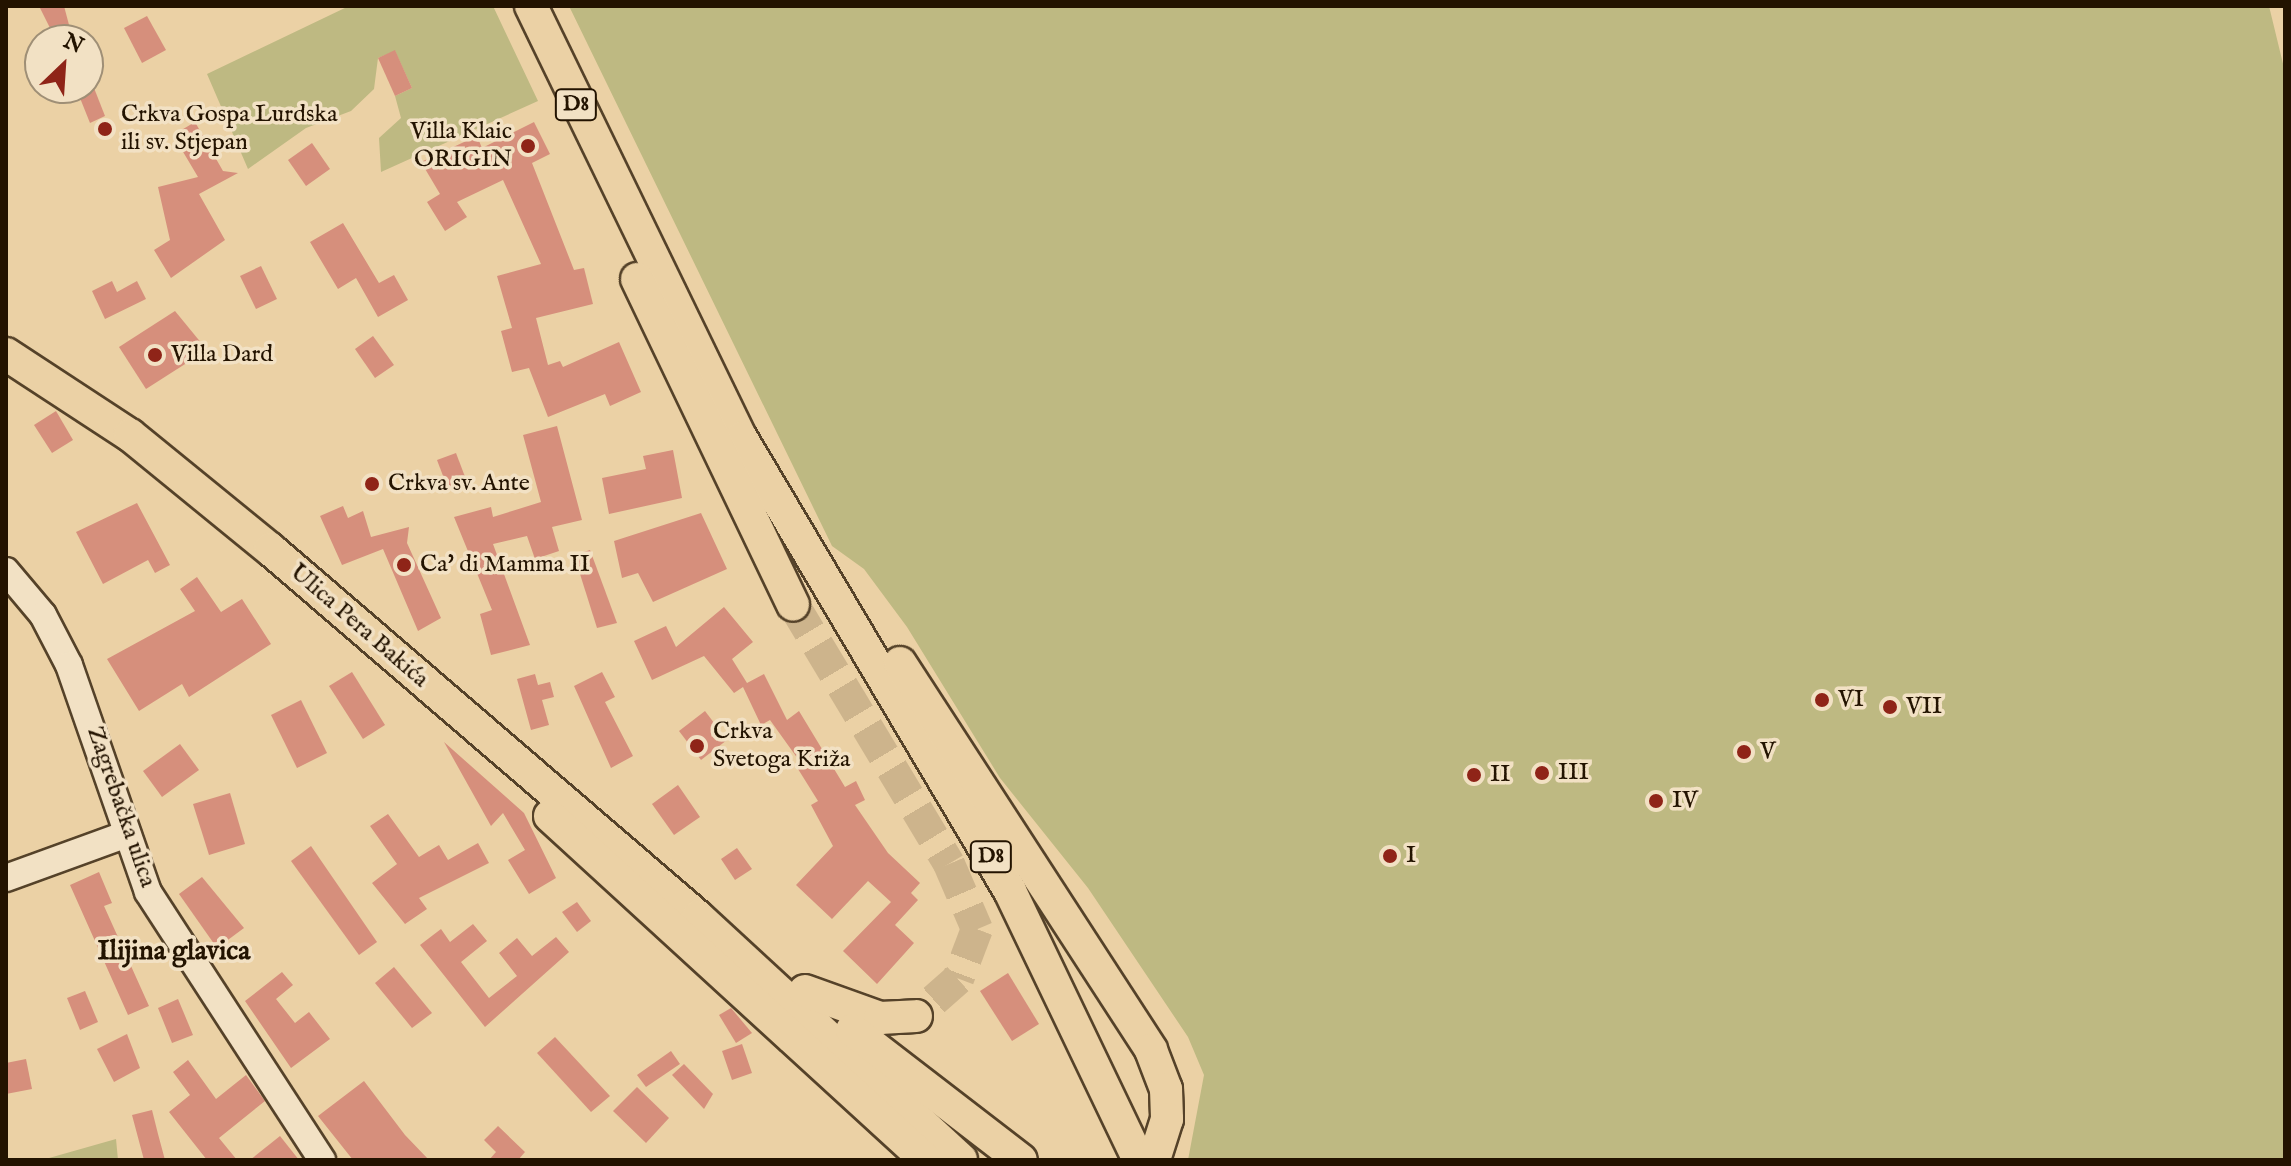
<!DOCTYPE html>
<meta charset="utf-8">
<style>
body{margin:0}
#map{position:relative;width:2291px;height:1166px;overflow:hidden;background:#ebd1a5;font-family:"IM FELL English",serif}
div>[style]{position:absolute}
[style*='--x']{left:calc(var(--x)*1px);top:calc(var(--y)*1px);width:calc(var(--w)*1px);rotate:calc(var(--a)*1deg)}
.green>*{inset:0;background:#beb982}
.building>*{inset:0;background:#d68f7c}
.major-tunnel>*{height:32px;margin-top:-16px;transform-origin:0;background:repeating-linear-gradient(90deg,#cdb48c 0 32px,transparent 0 48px)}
.roads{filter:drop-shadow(2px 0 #554229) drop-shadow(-2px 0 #554229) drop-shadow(0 2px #554229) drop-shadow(0 -2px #554229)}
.minor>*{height:26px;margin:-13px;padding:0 13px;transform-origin:13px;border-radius:13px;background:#f2e1c4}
.major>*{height:32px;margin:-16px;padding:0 16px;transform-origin:16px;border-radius:16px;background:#ebd1a5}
.dots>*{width:22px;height:22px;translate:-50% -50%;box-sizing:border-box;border:4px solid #f2e1c4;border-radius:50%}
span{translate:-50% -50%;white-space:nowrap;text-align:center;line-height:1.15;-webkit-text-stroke:7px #f2e1c4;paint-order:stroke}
.shield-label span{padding:2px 6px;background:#f2e1c4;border:2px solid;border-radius:6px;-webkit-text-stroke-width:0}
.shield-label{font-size:22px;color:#231300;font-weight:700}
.poi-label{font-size:24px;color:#231300}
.left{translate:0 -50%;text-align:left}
.right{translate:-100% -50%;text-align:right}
.street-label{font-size:24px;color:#231300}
.quarter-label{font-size:28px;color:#231300;font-weight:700}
.frame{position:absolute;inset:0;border:8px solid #231300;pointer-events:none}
.north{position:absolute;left:24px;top:24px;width:80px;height:80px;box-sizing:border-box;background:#f2e1c4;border:2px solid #9f8f76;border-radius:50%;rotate:25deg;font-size:22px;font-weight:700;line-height:32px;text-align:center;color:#231300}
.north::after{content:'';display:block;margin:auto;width:28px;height:36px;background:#8f2418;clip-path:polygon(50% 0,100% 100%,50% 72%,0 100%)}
</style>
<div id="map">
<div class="green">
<div style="clip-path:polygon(349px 6px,493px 6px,538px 101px,381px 172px,379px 138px,401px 118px,395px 96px,412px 88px,395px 51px,378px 58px,374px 89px,351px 111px,306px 128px,248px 169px,207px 74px)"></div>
<div style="clip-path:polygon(569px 6px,2269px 6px,2285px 72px,2285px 1160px,1188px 1160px,1204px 1075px,1188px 1037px,1088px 888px,1000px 778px,907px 627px,864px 569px,832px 546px)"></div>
<div style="clip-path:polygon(116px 1139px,118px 1160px,42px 1160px)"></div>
</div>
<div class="building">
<div style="clip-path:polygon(39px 6px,64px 6px,73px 40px,56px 40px)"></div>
<div style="clip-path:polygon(147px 16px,166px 50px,142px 63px,124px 28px)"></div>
<div style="clip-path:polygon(395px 50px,412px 88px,395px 96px,378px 58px)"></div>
<div style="clip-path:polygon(76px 88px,94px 88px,105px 116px,90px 123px)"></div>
<div style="clip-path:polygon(195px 122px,223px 171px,238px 173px,199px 194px,225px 240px,171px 278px,154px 250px,170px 240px,158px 187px,198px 177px,173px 135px)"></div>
<div style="clip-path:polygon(534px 122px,550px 154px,532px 163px,574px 270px,584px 268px,593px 304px,536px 318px,548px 365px,560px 361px,563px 367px,619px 342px,641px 392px,610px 406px,605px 394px,548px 417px,529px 368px,512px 372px,501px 331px,512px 328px,497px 276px,541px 264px,503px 180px,457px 202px,467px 217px,445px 231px,427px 202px,440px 194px,421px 162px,477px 136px,482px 148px)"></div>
<div style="clip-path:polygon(312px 143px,330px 169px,306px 186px,288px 160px)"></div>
<div style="clip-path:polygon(343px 223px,379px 283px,394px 275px,408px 300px,378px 317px,356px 278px,338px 289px,310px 242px)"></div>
<div style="clip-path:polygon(261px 266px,277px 299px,256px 309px,240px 276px)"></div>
<div style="clip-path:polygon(112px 281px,117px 292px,137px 281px,146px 299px,105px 319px,92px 291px)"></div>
<div style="clip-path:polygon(175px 311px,207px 350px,146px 389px,119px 347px)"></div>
<div style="clip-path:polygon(373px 336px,394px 365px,375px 378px,355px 349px)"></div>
<div style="clip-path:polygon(56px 411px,73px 440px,52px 453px,34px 425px)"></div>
<div style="clip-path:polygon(557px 426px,582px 520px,552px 527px,559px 551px,535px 559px,527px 536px,493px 544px,530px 645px,491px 655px,480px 614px,492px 610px,454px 517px,491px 507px,493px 517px,541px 502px,523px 435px)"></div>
<div style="clip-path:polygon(673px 450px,682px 498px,609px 514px,602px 478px,646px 469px,643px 456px)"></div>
<div style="clip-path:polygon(456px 453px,467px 482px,448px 489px,437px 460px)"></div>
<div style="clip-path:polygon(137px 503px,170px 565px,155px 573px,148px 560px,103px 584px,76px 532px)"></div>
<div style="clip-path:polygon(343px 506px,348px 518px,363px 511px,371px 537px,409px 527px,407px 543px,441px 618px,418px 631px,383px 549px,342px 565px,320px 516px)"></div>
<div style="clip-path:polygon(701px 513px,727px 569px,653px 602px,638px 573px,622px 578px,614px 541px)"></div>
<div style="clip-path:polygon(590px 550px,617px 623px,597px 628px,574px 555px)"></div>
<div style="clip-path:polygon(197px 577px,221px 612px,242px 599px,271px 644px,189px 697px,182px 684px,139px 711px,107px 659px,195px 611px,180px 589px)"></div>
<div style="clip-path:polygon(724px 607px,753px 642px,732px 659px,747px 683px,764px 674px,787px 720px,799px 711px,845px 787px,856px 781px,865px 800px,855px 805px,888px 853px,920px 883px,911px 893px,918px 900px,895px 925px,914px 943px,877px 984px,843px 951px,891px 902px,868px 881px,832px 919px,796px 885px,833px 846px,811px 805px,818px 801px,798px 769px,803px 766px,770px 720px,761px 725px,743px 687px,734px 693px,704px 656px,652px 680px,634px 641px,666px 626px,676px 647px)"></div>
<div style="clip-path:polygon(352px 672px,385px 725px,363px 739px,329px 686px)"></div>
<div style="clip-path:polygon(602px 672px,615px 697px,605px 702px,633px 756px,611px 768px,574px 686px)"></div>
<div style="clip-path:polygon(535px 674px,538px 685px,550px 682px,554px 697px,542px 700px,549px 725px,531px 730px,517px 679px)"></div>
<div style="clip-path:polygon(301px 700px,327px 753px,297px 768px,271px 715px)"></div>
<div style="clip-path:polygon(705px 711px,727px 740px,701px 760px,679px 731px)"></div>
<div style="clip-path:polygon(444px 742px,524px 813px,556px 878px,529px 894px,508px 860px,525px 850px,503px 813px,491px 826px)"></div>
<div style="clip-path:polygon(180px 744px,199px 770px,162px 797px,143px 771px)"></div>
<div style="clip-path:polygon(678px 785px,700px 817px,674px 835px,652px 804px)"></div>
<div style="clip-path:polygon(230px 793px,245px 844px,209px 855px,193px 804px)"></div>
<div style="clip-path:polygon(388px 814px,419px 857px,439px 845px,448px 860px,478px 843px,489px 863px,419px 898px,427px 909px,405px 924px,372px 883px,397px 864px,370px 826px)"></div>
<div style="clip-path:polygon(311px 846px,377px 942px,359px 955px,291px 861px)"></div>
<div style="clip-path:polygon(737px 848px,752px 869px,735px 880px,721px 859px)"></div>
<div style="clip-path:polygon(99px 872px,112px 903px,104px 906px,149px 1006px,128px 1015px,70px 885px)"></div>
<div style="clip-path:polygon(202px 877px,244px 928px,217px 948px,179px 894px)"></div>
<div style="clip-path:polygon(577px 902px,591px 921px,577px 932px,562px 912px)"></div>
<div style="clip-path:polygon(473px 924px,487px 941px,461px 962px,489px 998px,517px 976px,499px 953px,517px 938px,532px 956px,556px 937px,569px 952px,485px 1027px,420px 945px,441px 929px,450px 942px)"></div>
<div style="clip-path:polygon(394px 967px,432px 1013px,412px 1028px,375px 983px)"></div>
<div style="clip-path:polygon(282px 972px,293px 985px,276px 999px,295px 1023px,309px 1012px,330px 1039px,291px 1068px,245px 1001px)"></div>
<div style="clip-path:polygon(1008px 973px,1039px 1024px,1012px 1041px,980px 991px)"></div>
<div style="clip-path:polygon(85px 991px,98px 1022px,80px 1030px,67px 998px)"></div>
<div style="clip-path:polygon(178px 999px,193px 1035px,172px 1043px,158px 1008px)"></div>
<div style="clip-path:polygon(731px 1008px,752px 1033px,736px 1043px,719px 1015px)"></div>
<div style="clip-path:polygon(127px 1034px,140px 1068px,114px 1082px,97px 1049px)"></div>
<div style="clip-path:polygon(555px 1037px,610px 1096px,591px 1112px,537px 1053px)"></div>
<div style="clip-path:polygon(742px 1044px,752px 1073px,732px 1080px,722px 1051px)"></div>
<div style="clip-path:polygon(671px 1051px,680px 1064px,646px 1087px,637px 1075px)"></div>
<div style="clip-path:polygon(26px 1059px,32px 1089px,6px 1094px,6px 1063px)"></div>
<div style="clip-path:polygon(188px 1060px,216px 1099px,246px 1075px,265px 1101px,219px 1138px,237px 1160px,207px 1160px,169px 1112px,190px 1095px,173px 1072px)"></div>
<div style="clip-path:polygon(684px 1064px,713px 1094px,704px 1109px,672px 1075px)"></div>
<div style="clip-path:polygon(364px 1081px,405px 1135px,429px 1160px,353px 1160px,318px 1116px)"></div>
<div style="clip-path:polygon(637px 1087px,669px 1118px,646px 1143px,613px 1111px)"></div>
<div style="clip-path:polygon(152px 1110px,158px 1134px,165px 1160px,144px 1160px,132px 1115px)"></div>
<div style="clip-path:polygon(498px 1126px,525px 1152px,518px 1160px,489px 1160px,496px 1152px,484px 1140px)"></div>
<div style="clip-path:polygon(280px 1136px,299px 1160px,250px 1160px)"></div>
</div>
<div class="major-tunnel">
<div style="--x:793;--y:604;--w:303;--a:59"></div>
<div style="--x:949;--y:864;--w:71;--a:66.7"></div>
<div style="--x:977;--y:929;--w:53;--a:110.8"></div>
<div style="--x:958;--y:979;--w:56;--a:138.6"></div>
</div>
<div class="roads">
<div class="minor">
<div style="--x:6;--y:571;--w:57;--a:49.9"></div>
<div style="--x:43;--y:615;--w:56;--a:62.5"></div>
<div style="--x:69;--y:665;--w:240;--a:70.8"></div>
<div style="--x:148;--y:892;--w:320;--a:57"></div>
<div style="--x:6;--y:878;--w:129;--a:-20"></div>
</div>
<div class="major">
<div style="--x:531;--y:6;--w:480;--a:64.1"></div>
<div style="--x:741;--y:438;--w:527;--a:59.3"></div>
<div style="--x:1010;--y:891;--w:298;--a:64.4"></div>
<div style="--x:637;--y:279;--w:361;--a:64.4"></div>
<div style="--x:6;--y:354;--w:148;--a:33.2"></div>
<div style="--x:130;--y:435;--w:181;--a:39.2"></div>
<div style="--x:270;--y:549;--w:564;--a:40.69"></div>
<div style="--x:698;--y:917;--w:358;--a:42.7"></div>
<div style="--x:900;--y:663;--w:461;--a:57"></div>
<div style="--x:1151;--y:1050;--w:42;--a:69"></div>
<div style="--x:1166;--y:1089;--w:30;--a:88"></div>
<div style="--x:1167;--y:1119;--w:43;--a:107.6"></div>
<div style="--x:550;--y:816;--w:510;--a:42.46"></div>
<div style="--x:805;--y:991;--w:80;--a:19.8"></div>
<div style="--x:880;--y:1018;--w:36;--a:-3"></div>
<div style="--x:852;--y:1030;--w:213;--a:37.6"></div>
</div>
</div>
<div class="dots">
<div style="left:105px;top:129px;background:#8f2418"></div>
<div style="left:528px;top:146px;background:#8f2418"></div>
<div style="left:155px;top:355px;background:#8f2418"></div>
<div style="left:372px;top:484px;background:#8f2418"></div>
<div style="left:404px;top:565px;background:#8f2418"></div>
<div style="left:1822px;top:700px;background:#8f2418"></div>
<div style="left:1890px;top:707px;background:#8f2418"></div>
<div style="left:697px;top:746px;background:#8f2418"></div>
<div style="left:1744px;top:752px;background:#8f2418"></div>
<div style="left:1542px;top:773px;background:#8f2418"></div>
<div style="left:1474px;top:775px;background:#8f2418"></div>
<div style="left:1656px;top:801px;background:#8f2418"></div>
<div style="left:1390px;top:856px;background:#8f2418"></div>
</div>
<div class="shield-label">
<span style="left:576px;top:105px">D8</span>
<span style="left:991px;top:857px">D8</span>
</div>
<div class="poi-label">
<span class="left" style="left:121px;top:129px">Crkva Gospa Lurdska<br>ili sv. Stjepan</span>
<span class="right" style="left:512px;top:146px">Villa Klaic<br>ORIGIN</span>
<span class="left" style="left:171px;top:355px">Villa Dard</span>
<span class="left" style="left:388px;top:484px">Crkva sv. Ante</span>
<span class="left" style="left:420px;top:565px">Ca' di Mamma II</span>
<span class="left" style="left:1838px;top:700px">VI</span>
<span class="left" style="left:1906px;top:707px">VII</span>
<span class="left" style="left:713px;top:746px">Crkva<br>Svetoga Križa</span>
<span class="left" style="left:1760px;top:752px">V</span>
<span class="left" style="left:1558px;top:773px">III</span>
<span class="left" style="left:1490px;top:775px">II</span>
<span class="left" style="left:1672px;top:801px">IV</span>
<span class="left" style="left:1406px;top:856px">I</span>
</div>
<div class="street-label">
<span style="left:359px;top:626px;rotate:41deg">Ulica Pera Bakića</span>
<span style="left:121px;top:807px;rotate:71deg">Zagrebačka ulica</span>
</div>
<div class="quarter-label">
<span style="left:174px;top:952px">Ilijina glavica</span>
</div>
<div class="frame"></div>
<div class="north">N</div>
</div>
